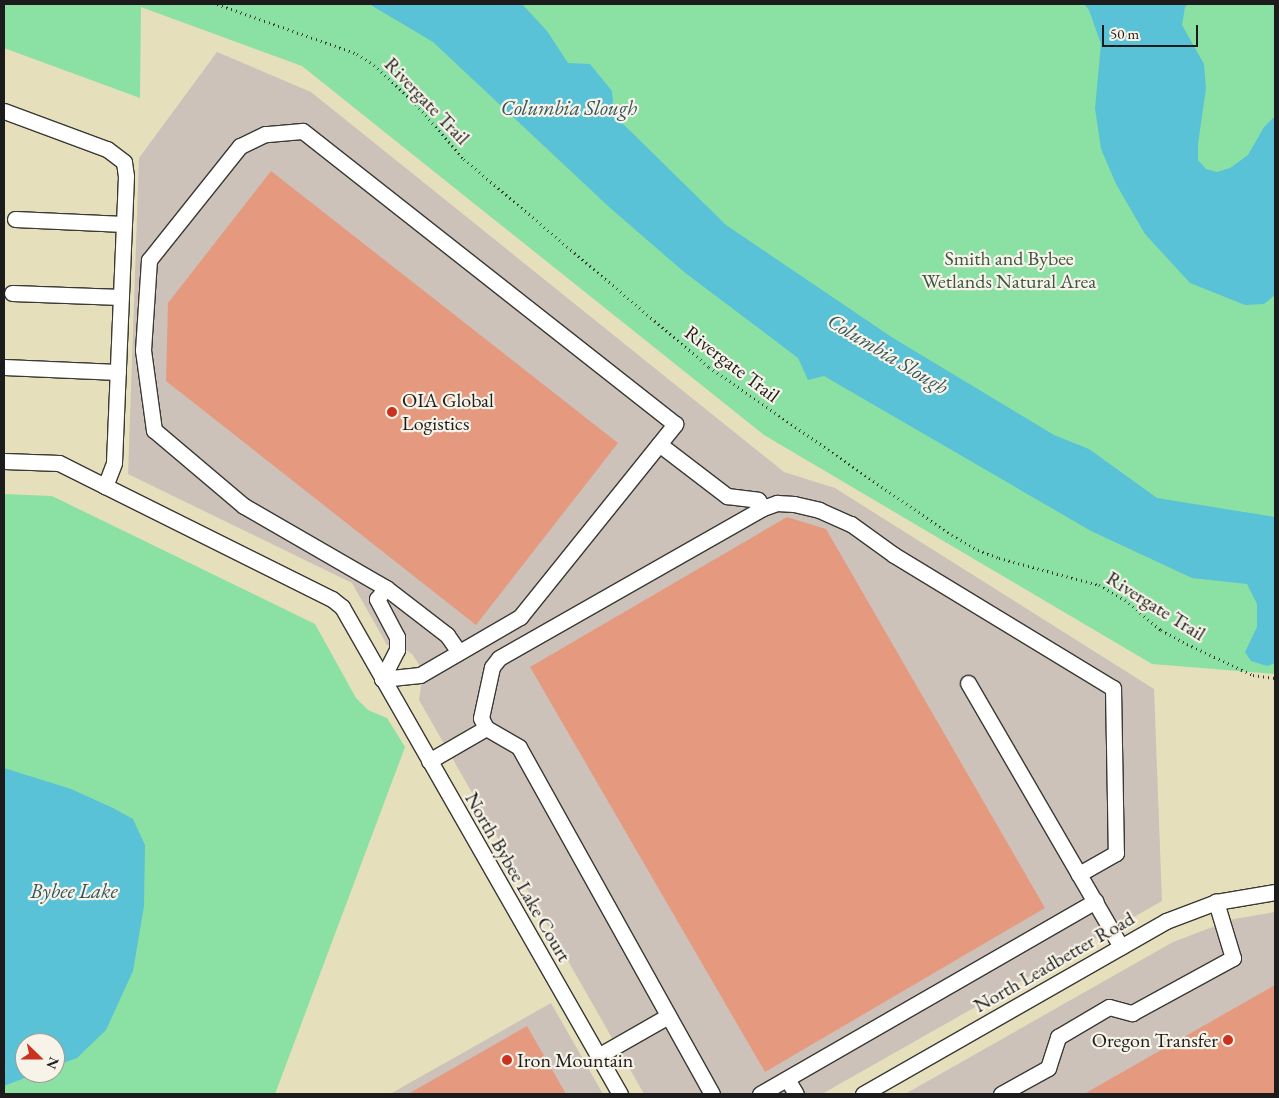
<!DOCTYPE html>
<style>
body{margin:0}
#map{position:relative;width:1279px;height:1098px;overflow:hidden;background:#e6dfbb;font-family:"EB Garamond",serif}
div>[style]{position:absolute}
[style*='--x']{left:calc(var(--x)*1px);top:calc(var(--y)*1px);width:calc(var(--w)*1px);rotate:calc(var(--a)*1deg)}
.industrial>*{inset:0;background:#ccc2b9}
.green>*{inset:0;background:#8be0a3}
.water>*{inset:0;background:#5ac2d7}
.building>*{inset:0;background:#e59a80}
.path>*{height:2.5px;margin-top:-1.25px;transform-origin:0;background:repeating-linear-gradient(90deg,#3a3934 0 1px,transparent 0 5px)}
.roads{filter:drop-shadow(1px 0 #3a3934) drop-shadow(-1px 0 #3a3934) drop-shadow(0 1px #3a3934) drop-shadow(0 -1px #3a3934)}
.minor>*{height:15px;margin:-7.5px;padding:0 7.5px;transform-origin:7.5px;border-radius:7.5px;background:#fff}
.dots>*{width:14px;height:14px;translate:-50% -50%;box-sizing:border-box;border:2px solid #f7f3e8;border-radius:50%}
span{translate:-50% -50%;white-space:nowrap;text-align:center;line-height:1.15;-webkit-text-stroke:4.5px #f7f3e8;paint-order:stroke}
.street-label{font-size:20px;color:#1c1c1c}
.park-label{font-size:20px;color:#3d5744}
.poi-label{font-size:20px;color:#1c1c1c}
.left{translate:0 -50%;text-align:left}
.right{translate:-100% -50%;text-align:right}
.water-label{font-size:21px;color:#32565d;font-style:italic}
.frame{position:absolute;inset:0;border:5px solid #1c1c1c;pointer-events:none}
.north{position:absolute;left:15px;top:1033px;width:50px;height:50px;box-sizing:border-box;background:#f7f3e8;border:1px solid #9f9d96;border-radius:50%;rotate:112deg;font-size:14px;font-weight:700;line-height:20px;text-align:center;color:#1c1c1c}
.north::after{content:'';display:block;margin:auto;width:18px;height:22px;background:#c8321e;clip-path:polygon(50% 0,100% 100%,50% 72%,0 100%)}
.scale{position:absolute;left:1102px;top:25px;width:96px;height:22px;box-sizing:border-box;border:2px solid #1c1c1c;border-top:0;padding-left:6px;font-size:15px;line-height:18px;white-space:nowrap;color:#1c1c1c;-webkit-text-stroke:4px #f7f3e8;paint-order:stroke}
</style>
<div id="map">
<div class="industrial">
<div style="clip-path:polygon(217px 52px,311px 92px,784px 472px,835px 488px,1154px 689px,1162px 901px,822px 1094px,644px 1094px,419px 700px,422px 680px,420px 666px,412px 654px,403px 648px,387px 645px,352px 583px,128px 474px,139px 158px)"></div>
<div style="clip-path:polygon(1275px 912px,1275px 1094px,905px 1094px,1173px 942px,1234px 919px)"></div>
<div style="clip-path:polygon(551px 1003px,603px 1094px,390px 1094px)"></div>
</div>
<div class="green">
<div style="clip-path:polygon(4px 4px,1275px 4px,1275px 674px,1152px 664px,764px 435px,302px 66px,141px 7px,140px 98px,4px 48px)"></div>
<div style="clip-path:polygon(evenodd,4px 494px,52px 496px,315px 624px,356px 698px,368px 710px,387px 718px,405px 747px,275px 1094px,4px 1094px,4px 494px,25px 1043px,55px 1043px,55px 1073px,25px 1073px,25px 1043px)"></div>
</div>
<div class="water">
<div style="clip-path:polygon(369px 4px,522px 4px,547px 31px,568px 63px,590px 64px,612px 91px,614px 115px,726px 225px,893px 338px,1054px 435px,1089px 449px,1157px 498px,1275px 517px,1275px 663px,1267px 666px,1251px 661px,1245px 652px,1257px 627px,1257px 604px,1247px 584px,1192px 578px,1091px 531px,824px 376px,808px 380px,798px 358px,684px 272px,608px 206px,433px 42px)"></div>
<div style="clip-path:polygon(1084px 4px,1188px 4px,1185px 7px,1182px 25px,1204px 64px,1206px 88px,1198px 144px,1198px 160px,1206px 169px,1217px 172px,1230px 168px,1248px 155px,1264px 127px,1275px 116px,1275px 295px,1264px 304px,1245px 305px,1190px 283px,1145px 234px,1116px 184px,1101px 149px,1095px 108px,1101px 44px,1089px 10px)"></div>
<div style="clip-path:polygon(4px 768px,71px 789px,113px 808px,133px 819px,145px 845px,144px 906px,133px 971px,106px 1030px,77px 1058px,55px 1066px,55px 1043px,25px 1043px,25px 1073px,37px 1073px,4px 1086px)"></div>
</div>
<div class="building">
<div style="clip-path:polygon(271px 171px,618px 443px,476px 625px,166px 381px,168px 303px)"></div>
<div style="clip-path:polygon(787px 517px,826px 529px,1045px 908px,765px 1072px,530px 667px)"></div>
<div style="clip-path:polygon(1275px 985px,1275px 1094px,1084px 1094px)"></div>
<div style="clip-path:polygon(527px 1026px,566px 1094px,408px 1094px)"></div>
</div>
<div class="path">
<div style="--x:217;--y:4;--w:120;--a:19.5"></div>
<div style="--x:330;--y:44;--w:29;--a:20"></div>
<div style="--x:357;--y:54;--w:20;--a:33"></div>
<div style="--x:374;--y:65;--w:57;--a:42.9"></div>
<div style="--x:416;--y:104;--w:73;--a:48.9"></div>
<div style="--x:464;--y:159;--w:321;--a:40.3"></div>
<div style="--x:709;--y:367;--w:295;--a:34.7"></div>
<div style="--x:952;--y:535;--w:30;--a:30"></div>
<div style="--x:978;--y:550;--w:22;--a:21"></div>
<div style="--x:999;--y:558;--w:104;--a:15.1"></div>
<div style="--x:1099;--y:585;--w:30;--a:30"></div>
<div style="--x:1125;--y:600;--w:47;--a:39.8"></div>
<div style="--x:1161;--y:630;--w:30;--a:28"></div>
<div style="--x:1187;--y:644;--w:73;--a:25.2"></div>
<div style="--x:1253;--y:675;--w:22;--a:8"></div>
</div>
<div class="roads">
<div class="minor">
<div style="--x:4;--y:111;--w:110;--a:20.3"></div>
<div style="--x:107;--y:149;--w:21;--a:37"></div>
<div style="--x:124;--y:162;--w:14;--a:82"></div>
<div style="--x:126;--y:176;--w:287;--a:92.4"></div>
<div style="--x:114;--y:463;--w:25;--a:111"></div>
<div style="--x:105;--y:486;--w:254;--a:26.5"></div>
<div style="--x:332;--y:599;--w:13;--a:39"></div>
<div style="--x:342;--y:607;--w:561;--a:60.28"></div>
<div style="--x:15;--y:219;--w:109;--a:2.6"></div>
<div style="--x:12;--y:293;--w:109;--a:2.1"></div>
<div style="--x:4;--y:367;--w:114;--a:2.5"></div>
<div style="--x:659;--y:444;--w:86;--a:37.4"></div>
<div style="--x:727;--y:496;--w:31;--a:7"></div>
<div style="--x:758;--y:500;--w:9;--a:58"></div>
<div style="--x:4;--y:461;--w:55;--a:2.1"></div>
<div style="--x:59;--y:463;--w:51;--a:26.6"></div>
<div style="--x:382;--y:679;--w:38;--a:-6"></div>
<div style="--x:420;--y:675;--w:116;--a:-30.1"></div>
<div style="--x:520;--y:617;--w:248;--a:-51.2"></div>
<div style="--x:675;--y:424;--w:474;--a:-141.8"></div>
<div style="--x:302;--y:131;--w:37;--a:175"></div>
<div style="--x:265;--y:134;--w:28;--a:154"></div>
<div style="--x:240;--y:146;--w:146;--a:128.6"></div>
<div style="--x:149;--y:260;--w:90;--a:93.8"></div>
<div style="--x:143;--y:350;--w:81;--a:82.2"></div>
<div style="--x:154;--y:430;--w:118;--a:40.2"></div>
<div style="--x:244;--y:506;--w:164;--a:30"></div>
<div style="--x:386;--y:588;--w:77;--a:37.6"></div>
<div style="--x:447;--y:635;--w:21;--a:55"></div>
<div style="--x:382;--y:679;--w:33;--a:-63"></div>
<div style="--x:397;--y:650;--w:13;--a:-90"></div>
<div style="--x:397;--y:637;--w:43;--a:-117.8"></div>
<div style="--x:377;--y:599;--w:14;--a:-51"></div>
<div style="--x:968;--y:683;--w:305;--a:59.9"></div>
<div style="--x:429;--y:761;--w:66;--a:-30.1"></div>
<div style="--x:598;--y:1056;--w:81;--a:-29.7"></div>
<div style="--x:787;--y:1079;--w:17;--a:59"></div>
<div style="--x:712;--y:1094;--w:397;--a:-119.1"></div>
<div style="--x:519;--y:747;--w:38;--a:-150"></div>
<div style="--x:486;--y:728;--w:11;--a:-117"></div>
<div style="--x:481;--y:718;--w:52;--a:-77.8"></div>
<div style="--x:492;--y:667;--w:11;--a:-52"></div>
<div style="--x:499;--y:658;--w:304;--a:-29.6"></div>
<div style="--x:763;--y:508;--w:15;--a:-20"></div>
<div style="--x:777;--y:503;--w:17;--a:3"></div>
<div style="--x:794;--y:504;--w:26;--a:13"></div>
<div style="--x:819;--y:510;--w:35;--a:24"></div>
<div style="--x:851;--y:524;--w:53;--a:35.8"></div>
<div style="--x:894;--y:555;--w:256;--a:31.3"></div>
<div style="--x:1113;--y:688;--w:165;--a:89"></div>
<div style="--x:1116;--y:853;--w:43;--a:150.4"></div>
<div style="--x:760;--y:1094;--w:387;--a:-29.9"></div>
<div style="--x:863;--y:1094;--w:349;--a:-29.7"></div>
<div style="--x:1166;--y:921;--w:53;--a:-20.8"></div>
<div style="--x:1216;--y:902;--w:60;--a:-9.6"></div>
<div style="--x:1001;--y:1094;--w:54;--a:-29"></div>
<div style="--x:1048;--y:1068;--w:33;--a:-72"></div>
<div style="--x:1058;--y:1037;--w:59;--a:-30.5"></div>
<div style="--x:1109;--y:1007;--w:24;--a:15"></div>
<div style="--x:1132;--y:1013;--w:115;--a:-28.6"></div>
<div style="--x:1233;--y:958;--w:59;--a:-106.9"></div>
</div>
</div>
<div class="dots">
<div style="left:392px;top:412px;background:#c8321e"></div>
<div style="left:1228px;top:1040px;background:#c8321e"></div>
<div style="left:507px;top:1060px;background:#c8321e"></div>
</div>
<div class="street-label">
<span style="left:427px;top:101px;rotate:46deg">Rivergate Trail</span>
<span style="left:732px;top:364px;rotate:37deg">Rivergate Trail</span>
<span style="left:1156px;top:606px;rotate:32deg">Rivergate Trail</span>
<span style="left:518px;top:877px;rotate:60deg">North Bybee Lake Court</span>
<span style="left:1054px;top:962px;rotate:-30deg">North Leadbetter Road</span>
</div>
<div class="park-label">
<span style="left:1009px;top:270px">Smith and Bybee<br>Wetlands Natural Area</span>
</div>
<div class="poi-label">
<span class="left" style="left:402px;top:412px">OIA Global<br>Logistics</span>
<span class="right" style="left:1218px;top:1040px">Oregon Transfer</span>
<span class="left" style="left:517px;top:1060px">Iron Mountain</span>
</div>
<div class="water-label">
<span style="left:569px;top:108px">Columbia Slough</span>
<span style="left:888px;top:354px;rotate:31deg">Columbia Slough</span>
<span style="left:74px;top:891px">Bybee Lake</span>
</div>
<div class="frame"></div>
<div class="north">N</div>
<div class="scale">50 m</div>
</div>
